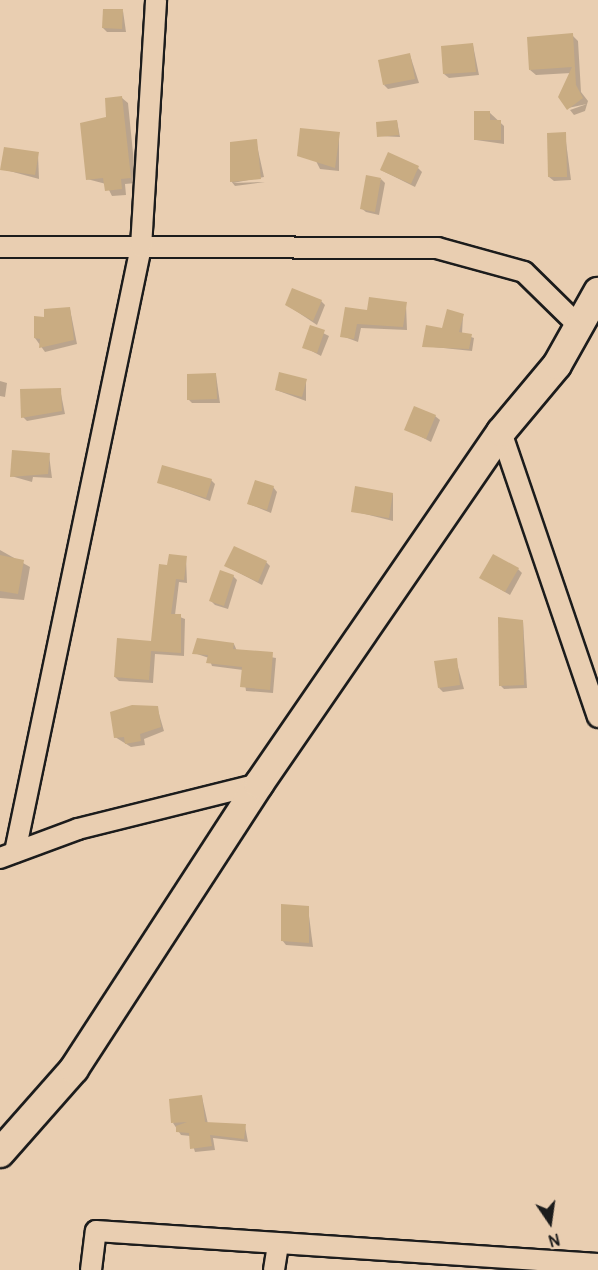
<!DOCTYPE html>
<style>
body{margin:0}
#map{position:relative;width:598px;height:1270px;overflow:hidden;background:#e9ceb1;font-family:Pangolin,sans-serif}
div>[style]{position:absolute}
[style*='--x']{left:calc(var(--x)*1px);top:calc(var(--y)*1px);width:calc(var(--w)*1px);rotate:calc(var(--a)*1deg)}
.shadow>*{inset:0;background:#0003}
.building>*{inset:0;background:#c9ac82}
.roads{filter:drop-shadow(2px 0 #1c1c1c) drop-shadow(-2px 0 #1c1c1c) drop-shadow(0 2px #1c1c1c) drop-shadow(0 -2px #1c1c1c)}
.street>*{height:20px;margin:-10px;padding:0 10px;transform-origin:10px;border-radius:10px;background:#e9ceb1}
.secondary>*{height:28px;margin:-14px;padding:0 14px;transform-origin:14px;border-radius:14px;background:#e9ceb1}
span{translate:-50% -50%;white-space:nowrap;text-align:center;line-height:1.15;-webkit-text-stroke:6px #e9ceb1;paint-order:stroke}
.north{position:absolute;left:520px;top:1192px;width:60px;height:60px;-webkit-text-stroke:4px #e9ceb1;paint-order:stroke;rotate:167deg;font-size:16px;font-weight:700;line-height:24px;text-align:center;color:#1c1c1c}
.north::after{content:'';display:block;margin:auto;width:21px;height:27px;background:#1c1c1c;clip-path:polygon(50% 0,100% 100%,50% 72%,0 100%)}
</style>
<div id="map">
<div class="shadow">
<div style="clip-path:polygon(123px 11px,126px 32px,107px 32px,103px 28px)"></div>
<div style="clip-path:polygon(572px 35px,578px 41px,581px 92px,588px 101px,585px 111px,574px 115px,570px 110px,587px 104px,568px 108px,571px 73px,536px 75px,530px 70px)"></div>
<div style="clip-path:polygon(473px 45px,479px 75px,449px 78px,444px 74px)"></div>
<div style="clip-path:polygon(410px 55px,419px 83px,388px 89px,384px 85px)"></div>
<div style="clip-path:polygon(122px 98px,128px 103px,136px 183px,125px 184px,126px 195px,112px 196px,106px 184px,87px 179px,108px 118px)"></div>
<div style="clip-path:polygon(489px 112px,504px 126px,504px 144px,476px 140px)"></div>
<div style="clip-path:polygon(397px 121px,400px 137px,379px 136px)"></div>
<div style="clip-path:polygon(339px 134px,339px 171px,320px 169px,316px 161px,298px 155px)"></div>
<div style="clip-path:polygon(565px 134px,571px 180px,554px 181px,549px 177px)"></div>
<div style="clip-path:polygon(256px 141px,264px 177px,233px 183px,265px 182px,235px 186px,231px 181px)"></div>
<div style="clip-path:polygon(38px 154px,39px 179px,2px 169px)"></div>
<div style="clip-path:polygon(418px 168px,422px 172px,415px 187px,381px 170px)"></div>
<div style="clip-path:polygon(381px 179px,385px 183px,379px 215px,366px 212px,361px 208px)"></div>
<div style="clip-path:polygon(321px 301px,325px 305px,317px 325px,287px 305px)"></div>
<div style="clip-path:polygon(406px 304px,407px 330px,361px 328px,358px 342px,342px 336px,368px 312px)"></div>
<div style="clip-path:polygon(70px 309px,77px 344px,45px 352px,35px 338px,46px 318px)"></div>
<div style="clip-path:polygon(463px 316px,462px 334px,474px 338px,472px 351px,424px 346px)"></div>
<div style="clip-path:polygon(311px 327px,329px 336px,321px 356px,304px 347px)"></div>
<div style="clip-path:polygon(216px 375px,220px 403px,192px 403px,188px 399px)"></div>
<div style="clip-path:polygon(306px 380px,306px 401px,276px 390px)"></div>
<div style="clip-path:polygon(0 381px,7px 383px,5px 397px,0 396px)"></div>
<div style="clip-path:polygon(60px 389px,65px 414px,27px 421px,23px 417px)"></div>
<div style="clip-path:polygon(435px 416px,440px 420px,431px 442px,406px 429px)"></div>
<div style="clip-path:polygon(49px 455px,52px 478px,33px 477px,32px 482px,11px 476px)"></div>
<div style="clip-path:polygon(211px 480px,215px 484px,210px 501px,158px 482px)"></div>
<div style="clip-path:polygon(273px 487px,277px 492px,271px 513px,249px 504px)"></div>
<div style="clip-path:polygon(393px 494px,393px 521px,353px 511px)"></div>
<div style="clip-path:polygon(0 550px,30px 567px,24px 600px,0 598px)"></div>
<div style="clip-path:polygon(186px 558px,187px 583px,179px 582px,175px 615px,185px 619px,184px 656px,155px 654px,153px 683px,119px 681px,115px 677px,153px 642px,168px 566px)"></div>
<div style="clip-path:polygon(266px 562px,270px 566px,262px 585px,226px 566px)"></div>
<div style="clip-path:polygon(518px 569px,522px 573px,510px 595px,481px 578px)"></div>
<div style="clip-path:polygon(233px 576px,237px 580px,228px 609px,215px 605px,211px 601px)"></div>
<div style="clip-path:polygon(523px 621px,527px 688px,504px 689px,500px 685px)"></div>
<div style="clip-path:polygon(234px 644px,237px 651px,276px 658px,273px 693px,246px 691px,243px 670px,212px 666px,209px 658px,194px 653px)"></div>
<div style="clip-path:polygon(456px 660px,464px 689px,443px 692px,439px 688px)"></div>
<div style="clip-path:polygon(157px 707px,164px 731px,144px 739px,145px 745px,131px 747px,115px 737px)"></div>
<div style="clip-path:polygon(308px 908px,313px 947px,286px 945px,282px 940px)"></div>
<div style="clip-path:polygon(202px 1097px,208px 1124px,245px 1126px,248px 1142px,213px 1138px,215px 1150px,195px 1152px,190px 1136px,181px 1135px,173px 1123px)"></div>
</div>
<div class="building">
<div style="clip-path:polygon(103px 9px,123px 9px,122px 29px,102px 28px)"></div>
<div style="clip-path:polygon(573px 33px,576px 85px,583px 98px,567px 110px,558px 97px,572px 67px,529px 70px,527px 37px)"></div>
<div style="clip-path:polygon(473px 43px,476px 72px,443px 74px,441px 46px)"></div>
<div style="clip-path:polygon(410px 53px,415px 79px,383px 85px,378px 60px)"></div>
<div style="clip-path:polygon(122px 96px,131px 178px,121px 179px,122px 189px,105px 191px,103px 178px,86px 180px,80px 123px,106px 117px,105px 98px)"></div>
<div style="clip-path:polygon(474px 111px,490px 111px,490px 120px,501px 120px,501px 140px,474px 140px)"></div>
<div style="clip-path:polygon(397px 120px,399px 135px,377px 137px,376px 122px)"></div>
<div style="clip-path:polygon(300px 128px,340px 132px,335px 168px,297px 156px)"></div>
<div style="clip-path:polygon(566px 132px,567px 177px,548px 177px,547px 133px)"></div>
<div style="clip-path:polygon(257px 139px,261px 179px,230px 182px,230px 142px)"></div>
<div style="clip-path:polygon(4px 147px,39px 152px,35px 175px,0 170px)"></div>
<div style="clip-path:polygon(388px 152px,419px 166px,411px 184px,380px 170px)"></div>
<div style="clip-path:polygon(366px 175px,381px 178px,375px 212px,360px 209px)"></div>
<div style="clip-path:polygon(292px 288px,322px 300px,313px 321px,285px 305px)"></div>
<div style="clip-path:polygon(369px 297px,407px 302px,403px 327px,357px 324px,354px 339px,340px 337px,345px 307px,367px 310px)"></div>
<div style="clip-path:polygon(70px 307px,74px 340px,39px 348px,40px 339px,34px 338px,34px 316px,44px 317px,44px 309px)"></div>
<div style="clip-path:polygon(447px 309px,464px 314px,459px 332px,472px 334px,469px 349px,422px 347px,426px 325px,442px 328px)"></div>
<div style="clip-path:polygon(310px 325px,325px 330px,317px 353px,302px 348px)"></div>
<div style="clip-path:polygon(279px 372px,307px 379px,302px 397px,275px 390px)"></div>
<div style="clip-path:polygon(216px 373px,217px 399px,187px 400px,187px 374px)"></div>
<div style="clip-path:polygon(61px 388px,62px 411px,21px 418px,20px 389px)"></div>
<div style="clip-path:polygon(414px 406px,436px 415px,426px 439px,404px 430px)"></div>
<div style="clip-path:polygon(12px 450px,50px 453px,48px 474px,10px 477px)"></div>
<div style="clip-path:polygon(162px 465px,212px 479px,206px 498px,157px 483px)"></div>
<div style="clip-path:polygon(255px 480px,274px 486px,267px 510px,247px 504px)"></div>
<div style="clip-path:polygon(355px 486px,393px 493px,389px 518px,351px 512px)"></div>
<div style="clip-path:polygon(234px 546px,267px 561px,258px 582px,224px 566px)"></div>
<div style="clip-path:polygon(169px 554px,187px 556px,184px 580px,176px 579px,171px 614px,181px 614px,181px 653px,151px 651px,149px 680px,114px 677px,117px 638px,151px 641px,159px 564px,167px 565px)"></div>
<div style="clip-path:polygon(493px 554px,519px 568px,505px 592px,479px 578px)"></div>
<div style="clip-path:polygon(0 555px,24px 560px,18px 594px,0 591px)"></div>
<div style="clip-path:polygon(220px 570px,234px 575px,224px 606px,209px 601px)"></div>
<div style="clip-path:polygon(498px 617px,523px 620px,524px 685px,499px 686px)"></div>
<div style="clip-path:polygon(197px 638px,234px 643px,233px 649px,273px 652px,270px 690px,240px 687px,242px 667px,206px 663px,208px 655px,192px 654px)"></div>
<div style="clip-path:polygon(457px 658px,460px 685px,438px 688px,434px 661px)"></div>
<div style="clip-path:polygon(132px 705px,158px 706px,161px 727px,140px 734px,141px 741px,125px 744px,124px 737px,114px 738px,110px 712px)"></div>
<div style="clip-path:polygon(281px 904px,309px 906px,309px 943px,281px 941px)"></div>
<div style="clip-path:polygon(202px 1095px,205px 1122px,246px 1124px,244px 1139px,210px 1135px,212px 1146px,190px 1149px,189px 1133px,176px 1132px,176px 1126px,187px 1122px,171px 1123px,169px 1099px)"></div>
</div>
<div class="roads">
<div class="street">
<div style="--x:0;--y:247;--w:437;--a:0.1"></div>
<div style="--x:437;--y:248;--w:90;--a:15.4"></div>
<div style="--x:524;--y:272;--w:78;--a:44.5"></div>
<div style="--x:501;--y:432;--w:301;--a:71.2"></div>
<div style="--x:15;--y:852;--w:618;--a:-78.24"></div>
<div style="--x:141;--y:247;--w:247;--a:-86.5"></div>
<div style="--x:0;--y:858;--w:83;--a:-20.4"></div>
<div style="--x:78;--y:829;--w:187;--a:-14"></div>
<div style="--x:91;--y:1270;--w:39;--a:-83"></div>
<div style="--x:96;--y:1231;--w:503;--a:3.76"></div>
<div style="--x:274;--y:1270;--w:24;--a:-81"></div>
</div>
<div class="secondary">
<div style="--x:0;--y:1153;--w:112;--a:-48.6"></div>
<div style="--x:74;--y:1069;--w:340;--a:-57"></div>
<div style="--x:259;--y:784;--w:427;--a:-55.5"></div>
<div style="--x:501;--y:432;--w:87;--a:-50.1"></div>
<div style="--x:557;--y:365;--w:84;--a:-60.7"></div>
</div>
</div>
<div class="north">N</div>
</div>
